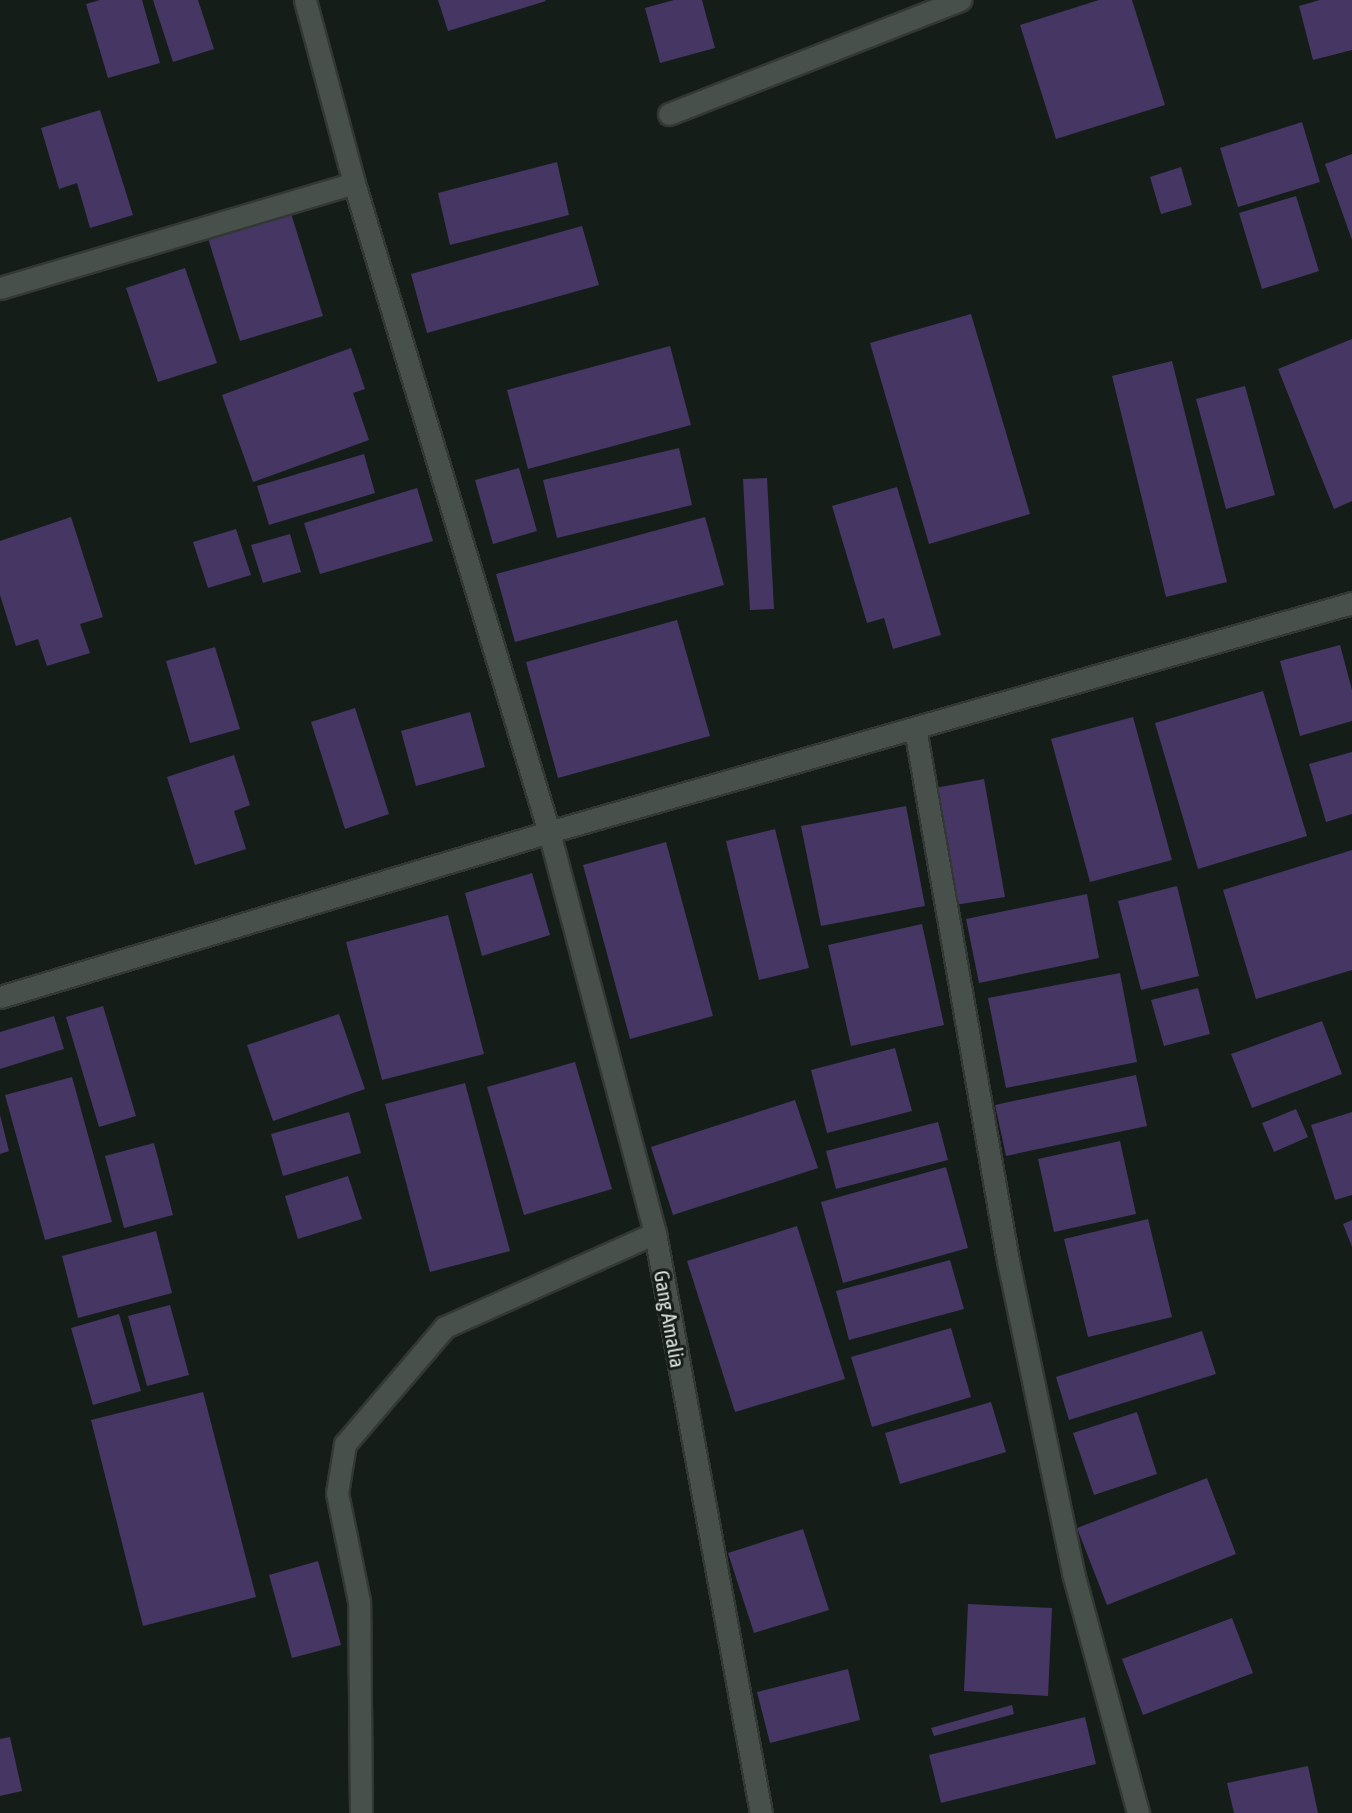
<!DOCTYPE html>
<style>
body{margin:0}
#map{position:relative;width:1352px;height:1813px;overflow:hidden;background:#151d18;font-family:"Asap Condensed",sans-serif}
div>[style]{position:absolute}
[style*='--x']{left:calc(var(--x)*1px);top:calc(var(--y)*1px);width:calc(var(--w)*1px);rotate:calc(var(--a)*1deg)}
.building>*{inset:0;background:#453664}
.roads{filter:drop-shadow(2px 0 #333834) drop-shadow(-2px 0 #333834) drop-shadow(0 2px #333834) drop-shadow(0 -2px #333834)}
.minor>*{height:21px;margin:-10.5px;padding:0 10.5px;transform-origin:10.5px;border-radius:10.5px;background:#47504b}
span{translate:-50% -50%;white-space:nowrap;text-align:center;line-height:1.15;-webkit-text-stroke:6px #151d18;paint-order:stroke}
.street-label{font-size:21px;color:#dee4e0}
</style>
<div id="map">
<div class="building">
<div style="clip-path:polygon(100px 0,142px 0,160px 63px,108px 78px,86px 4px)"></div>
<div style="clip-path:polygon(153px 0,198px 0,214px 49px,173px 62px)"></div>
<div style="clip-path:polygon(438px 0,545px 0,546px 1px,448px 31px)"></div>
<div style="clip-path:polygon(674px 0,702px 0,715px 48px,660px 63px,645px 8px)"></div>
<div style="clip-path:polygon(1099px 0,1132px 0,1165px 105px,1056px 139px,1020px 25px)"></div>
<div style="clip-path:polygon(1320px 0,1352px 0,1352px 50px,1313px 60px,1299px 6px)"></div>
<div style="clip-path:polygon(100px 110px,133px 215px,90px 228px,77px 183px,59px 189px,41px 128px)"></div>
<div style="clip-path:polygon(1302px 122px,1320px 182px,1238px 207px,1220px 148px)"></div>
<div style="clip-path:polygon(1352px 154px,1352px 240px,1325px 164px)"></div>
<div style="clip-path:polygon(557px 162px,569px 215px,450px 245px,438px 193px)"></div>
<div style="clip-path:polygon(1181px 167px,1192px 205px,1161px 214px,1150px 177px)"></div>
<div style="clip-path:polygon(1296px 196px,1319px 271px,1262px 289px,1239px 213px)"></div>
<div style="clip-path:polygon(289px 207px,323px 316px,240px 341px,206px 232px)"></div>
<div style="clip-path:polygon(582px 226px,599px 285px,427px 333px,411px 274px)"></div>
<div style="clip-path:polygon(185px 268px,217px 363px,158px 382px,126px 288px)"></div>
<div style="clip-path:polygon(971px 314px,1030px 514px,929px 544px,870px 343px)"></div>
<div style="clip-path:polygon(1352px 339px,1352px 501px,1334px 509px,1278px 369px)"></div>
<div style="clip-path:polygon(670px 346px,691px 425px,528px 469px,507px 390px)"></div>
<div style="clip-path:polygon(351px 348px,365px 389px,353px 393px,369px 440px,253px 482px,222px 395px)"></div>
<div style="clip-path:polygon(1172px 361px,1227px 582px,1166px 597px,1112px 376px)"></div>
<div style="clip-path:polygon(1245px 386px,1275px 495px,1226px 509px,1196px 399px)"></div>
<div style="clip-path:polygon(679px 448px,692px 505px,557px 538px,543px 480px)"></div>
<div style="clip-path:polygon(364px 454px,375px 493px,269px 525px,257px 486px)"></div>
<div style="clip-path:polygon(519px 468px,537px 531px,493px 544px,475px 480px)"></div>
<div style="clip-path:polygon(767px 478px,774px 609px,750px 610px,743px 479px)"></div>
<div style="clip-path:polygon(897px 487px,941px 635px,893px 649px,884px 618px,867px 623px,832px 506px)"></div>
<div style="clip-path:polygon(417px 488px,433px 541px,320px 574px,304px 523px)"></div>
<div style="clip-path:polygon(71px 517px,103px 617px,80px 624px,90px 653px,47px 666px,38px 639px,16px 646px,0 595px,0 541px)"></div>
<div style="clip-path:polygon(705px 517px,724px 585px,515px 642px,496px 574px)"></div>
<div style="clip-path:polygon(236px 529px,251px 575px,208px 588px,193px 542px)"></div>
<div style="clip-path:polygon(290px 534px,301px 572px,263px 583px,251px 545px)"></div>
<div style="clip-path:polygon(677px 620px,710px 736px,558px 778px,526px 662px)"></div>
<div style="clip-path:polygon(1340px 645px,1352px 690px,1352px 721px,1300px 736px,1280px 661px)"></div>
<div style="clip-path:polygon(215px 647px,240px 729px,190px 743px,166px 661px)"></div>
<div style="clip-path:polygon(1263px 691px,1307px 836px,1198px 869px,1155px 723px)"></div>
<div style="clip-path:polygon(355px 708px,389px 814px,345px 829px,311px 722px)"></div>
<div style="clip-path:polygon(470px 712px,485px 767px,416px 786px,401px 731px)"></div>
<div style="clip-path:polygon(1133px 717px,1172px 860px,1090px 882px,1051px 739px)"></div>
<div style="clip-path:polygon(1352px 752px,1352px 814px,1326px 822px,1309px 764px)"></div>
<div style="clip-path:polygon(234px 755px,250px 805px,234px 811px,246px 849px,195px 865px,167px 777px)"></div>
<div style="clip-path:polygon(984px 779px,1005px 897px,955px 905px,935px 788px)"></div>
<div style="clip-path:polygon(906px 806px,925px 906px,821px 926px,801px 826px)"></div>
<div style="clip-path:polygon(775px 829px,809px 968px,759px 980px,726px 841px)"></div>
<div style="clip-path:polygon(666px 842px,713px 1016px,630px 1039px,583px 865px)"></div>
<div style="clip-path:polygon(1352px 850px,1352px 970px,1256px 999px,1223px 890px)"></div>
<div style="clip-path:polygon(532px 873px,550px 935px,482px 956px,465px 893px)"></div>
<div style="clip-path:polygon(1177px 886px,1199px 976px,1141px 990px,1118px 901px)"></div>
<div style="clip-path:polygon(1087px 894px,1099px 958px,979px 983px,966px 919px)"></div>
<div style="clip-path:polygon(448px 915px,484px 1054px,382px 1080px,346px 942px)"></div>
<div style="clip-path:polygon(922px 924px,944px 1025px,851px 1046px,828px 945px)"></div>
<div style="clip-path:polygon(1120px 973px,1137px 1062px,1006px 1088px,988px 998px)"></div>
<div style="clip-path:polygon(1198px 988px,1210px 1034px,1164px 1046px,1151px 1000px)"></div>
<div style="clip-path:polygon(103px 1006px,136px 1116px,99px 1127px,66px 1017px)"></div>
<div style="clip-path:polygon(339px 1014px,365px 1089px,273px 1121px,247px 1045px)"></div>
<div style="clip-path:polygon(54px 1016px,64px 1049px,0 1069px,0 1032px)"></div>
<div style="clip-path:polygon(1322px 1021px,1342px 1074px,1252px 1108px,1231px 1054px)"></div>
<div style="clip-path:polygon(895px 1048px,912px 1111px,827px 1133px,811px 1070px)"></div>
<div style="clip-path:polygon(575px 1062px,612px 1189px,524px 1215px,487px 1087px)"></div>
<div style="clip-path:polygon(1136px 1075px,1147px 1126px,1006px 1156px,995px 1105px)"></div>
<div style="clip-path:polygon(72px 1077px,112px 1222px,45px 1240px,5px 1095px)"></div>
<div style="clip-path:polygon(465px 1083px,510px 1251px,430px 1272px,385px 1104px)"></div>
<div style="clip-path:polygon(795px 1100px,818px 1168px,673px 1215px,651px 1147px)"></div>
<div style="clip-path:polygon(1296px 1109px,1308px 1137px,1274px 1152px,1262px 1123px)"></div>
<div style="clip-path:polygon(349px 1112px,361px 1153px,283px 1176px,271px 1134px)"></div>
<div style="clip-path:polygon(1352px 1112px,1352px 1195px,1335px 1200px,1311px 1125px)"></div>
<div style="clip-path:polygon(0 1115px,9px 1151px,0 1154px)"></div>
<div style="clip-path:polygon(938px 1122px,948px 1160px,836px 1189px,826px 1151px)"></div>
<div style="clip-path:polygon(1120px 1141px,1136px 1214px,1054px 1232px,1038px 1159px)"></div>
<div style="clip-path:polygon(154px 1143px,173px 1215px,124px 1228px,105px 1156px)"></div>
<div style="clip-path:polygon(946px 1167px,968px 1248px,843px 1283px,821px 1202px)"></div>
<div style="clip-path:polygon(348px 1176px,362px 1219px,298px 1239px,285px 1196px)"></div>
<div style="clip-path:polygon(1148px 1219px,1172px 1317px,1088px 1337px,1064px 1239px)"></div>
<div style="clip-path:polygon(1352px 1220px,1352px 1247px,1343px 1224px)"></div>
<div style="clip-path:polygon(797px 1226px,845px 1379px,735px 1412px,687px 1261px)"></div>
<div style="clip-path:polygon(156px 1231px,172px 1293px,78px 1318px,62px 1256px)"></div>
<div style="clip-path:polygon(950px 1260px,964px 1309px,849px 1340px,836px 1291px)"></div>
<div style="clip-path:polygon(170px 1305px,189px 1375px,147px 1386px,128px 1316px)"></div>
<div style="clip-path:polygon(119px 1314px,141px 1391px,93px 1405px,71px 1328px)"></div>
<div style="clip-path:polygon(951px 1328px,971px 1397px,872px 1427px,851px 1357px)"></div>
<div style="clip-path:polygon(1202px 1331px,1216px 1374px,1069px 1420px,1056px 1377px)"></div>
<div style="clip-path:polygon(203px 1392px,256px 1597px,143px 1626px,91px 1420px)"></div>
<div style="clip-path:polygon(991px 1402px,1006px 1452px,900px 1484px,885px 1433px)"></div>
<div style="clip-path:polygon(1137px 1412px,1157px 1474px,1094px 1495px,1073px 1433px)"></div>
<div style="clip-path:polygon(1207px 1478px,1236px 1554px,1107px 1605px,1077px 1528px)"></div>
<div style="clip-path:polygon(803px 1529px,829px 1610px,754px 1633px,728px 1553px)"></div>
<div style="clip-path:polygon(318px 1561px,341px 1645px,292px 1658px,269px 1575px)"></div>
<div style="clip-path:polygon(968px 1604px,1052px 1608px,1048px 1696px,964px 1691px)"></div>
<div style="clip-path:polygon(1232px 1618px,1253px 1673px,1143px 1715px,1122px 1659px)"></div>
<div style="clip-path:polygon(848px 1669px,860px 1720px,770px 1743px,757px 1692px)"></div>
<div style="clip-path:polygon(1012px 1705px,1014px 1714px,934px 1736px,931px 1728px)"></div>
<div style="clip-path:polygon(1085px 1717px,1096px 1764px,941px 1803px,929px 1755px)"></div>
<div style="clip-path:polygon(10px 1737px,22px 1791px,0 1796px,0 1739px)"></div>
<div style="clip-path:polygon(1308px 1766px,1318px 1813px,1234px 1813px,1227px 1783px)"></div>
</div>
<div class="roads">
<div class="minor">
<div style="--x:305;--y:0;--w:189;--a:75"></div>
<div style="--x:354;--y:183;--w:678;--a:73.28"></div>
<div style="--x:549;--y:832;--w:415;--a:75.2"></div>
<div style="--x:655;--y:1233;--w:590;--a:79.64"></div>
<div style="--x:669;--y:114;--w:313;--a:-21.4"></div>
<div style="--x:0;--y:288;--w:369;--a:-16.5"></div>
<div style="--x:915;--y:728;--w:541;--a:80.1"></div>
<div style="--x:1008;--y:1261;--w:319;--a:78.2"></div>
<div style="--x:1073;--y:1573;--w:249;--a:74.8"></div>
<div style="--x:0;--y:997;--w:573;--a:-16.73"></div>
<div style="--x:549;--y:832;--w:835;--a:-15.92"></div>
<div style="--x:361;--y:1813;--w:212;--a:-90.5"></div>
<div style="--x:359;--y:1601;--w:110;--a:-101.5"></div>
<div style="--x:337;--y:1493;--w:50;--a:-80.7"></div>
<div style="--x:345;--y:1444;--w:154;--a:-49.5"></div>
<div style="--x:445;--y:1327;--w:230;--a:-24.1"></div>
</div>
</div>
<div class="street-label">
<span style="left:670px;top:1319px;rotate:80deg">Gang Amalia</span>
</div>
</div>
